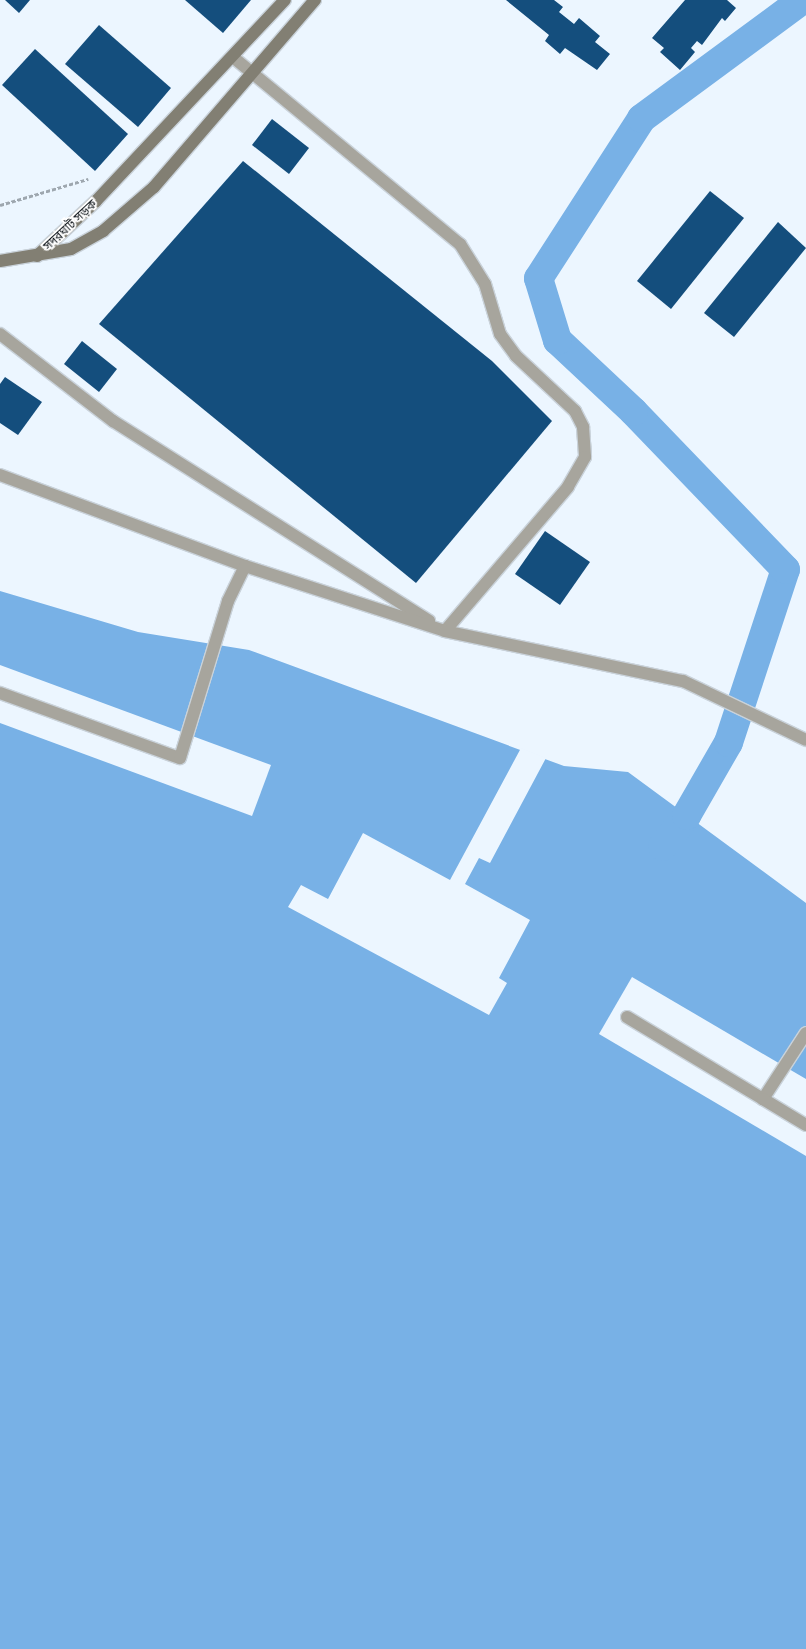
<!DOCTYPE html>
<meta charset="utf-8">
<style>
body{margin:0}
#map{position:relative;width:806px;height:1649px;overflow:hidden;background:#ecf6ff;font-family:Quicksand,"Noto Sans Bengali",sans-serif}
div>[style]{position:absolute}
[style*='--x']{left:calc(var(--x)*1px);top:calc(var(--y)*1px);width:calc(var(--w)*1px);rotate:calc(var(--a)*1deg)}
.water>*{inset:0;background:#78b1e6}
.pier>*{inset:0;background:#ecf6ff}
.canal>*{height:29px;margin:-14.5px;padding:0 14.5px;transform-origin:14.5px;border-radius:14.5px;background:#78b1e6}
.building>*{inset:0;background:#144e7d}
.path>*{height:2.5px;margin-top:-1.25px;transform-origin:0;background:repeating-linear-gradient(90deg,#9ea7af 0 4px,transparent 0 6px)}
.roads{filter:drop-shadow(1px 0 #c9d2da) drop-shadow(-1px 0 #c9d2da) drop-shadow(0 1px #c9d2da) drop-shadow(0 -1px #c9d2da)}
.lane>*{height:12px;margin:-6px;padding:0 6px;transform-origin:6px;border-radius:6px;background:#a7a59d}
.street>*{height:12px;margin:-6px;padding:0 6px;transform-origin:6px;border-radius:6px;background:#a7a59d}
.secondary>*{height:12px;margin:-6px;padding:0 6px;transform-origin:6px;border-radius:6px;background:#827f73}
span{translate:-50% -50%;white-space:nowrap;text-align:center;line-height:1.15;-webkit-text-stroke:4px #fff;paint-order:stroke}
.street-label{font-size:12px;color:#0f151a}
</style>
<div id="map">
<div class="water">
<div style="clip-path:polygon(0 591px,138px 632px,249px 650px,564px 766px,628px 772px,806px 903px,806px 1649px,0 1649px)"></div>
</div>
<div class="pier">
<div style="clip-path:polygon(0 665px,271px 765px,252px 816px,0 723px)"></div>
<div style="clip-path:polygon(521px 748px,546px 758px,490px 863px,479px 858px,465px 884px,530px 920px,499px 978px,507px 983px,489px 1015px,288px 907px,301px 885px,328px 899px,363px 833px,450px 880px)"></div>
<div style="clip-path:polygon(632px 977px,806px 1079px,806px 1156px,599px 1034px)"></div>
</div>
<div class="canal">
<div style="--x:662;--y:846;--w:39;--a:-52"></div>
<div style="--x:686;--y:815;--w:84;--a:-60.1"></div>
<div style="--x:728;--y:742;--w:182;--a:-71.8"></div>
<div style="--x:785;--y:569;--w:219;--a:-133.9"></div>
<div style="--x:633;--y:411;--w:104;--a:-136.9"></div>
<div style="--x:557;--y:340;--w:65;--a:-107"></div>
<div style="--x:538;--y:278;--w:190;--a:-57.2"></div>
<div style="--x:641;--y:118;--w:199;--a:-36.4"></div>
</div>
<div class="building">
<div style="clip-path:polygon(5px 0,30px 0,19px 13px)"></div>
<div style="clip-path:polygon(185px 0,251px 0,223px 33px)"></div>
<div style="clip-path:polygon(506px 0,554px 0,563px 7px,559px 12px,574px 24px,579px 18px,600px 36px,595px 42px,610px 54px,597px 70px,565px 48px,560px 54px,545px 41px,549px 35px)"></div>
<div style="clip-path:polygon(685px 0,727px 0,736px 8px,725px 21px,722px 18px,702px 45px,697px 41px,691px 48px,695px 52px,680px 70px,660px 52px,664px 48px,652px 38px)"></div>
<div style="clip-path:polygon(99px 25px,171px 88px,138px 127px,65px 64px)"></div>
<div style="clip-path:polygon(35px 49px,128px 134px,95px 171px,2px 85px)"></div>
<div style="clip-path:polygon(272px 119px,309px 148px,289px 174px,252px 145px)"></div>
<div style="clip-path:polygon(243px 161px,492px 361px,552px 421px,416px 583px,99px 324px)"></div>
<div style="clip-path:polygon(710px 191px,744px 218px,671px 309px,637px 281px)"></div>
<div style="clip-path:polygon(778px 222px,806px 248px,734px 337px,704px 313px)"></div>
<div style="clip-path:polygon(82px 341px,117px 369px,99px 392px,64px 364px)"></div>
<div style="clip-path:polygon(5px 377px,42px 402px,18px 435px,0 423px,0 384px)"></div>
<div style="clip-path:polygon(545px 531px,590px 562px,560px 605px,515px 574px)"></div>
</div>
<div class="path">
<div style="--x:0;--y:205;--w:92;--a:-16.5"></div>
</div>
<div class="roads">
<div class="lane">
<div style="--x:234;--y:58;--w:293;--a:39.5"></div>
<div style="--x:460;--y:244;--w:47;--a:58"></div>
<div style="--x:485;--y:284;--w:52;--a:73.3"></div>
<div style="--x:500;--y:334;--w:27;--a:54"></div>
<div style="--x:516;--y:356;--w:81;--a:43"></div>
<div style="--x:575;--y:411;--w:18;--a:63"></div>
<div style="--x:583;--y:427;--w:30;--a:86"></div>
<div style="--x:585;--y:457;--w:34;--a:120"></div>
<div style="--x:568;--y:487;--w:189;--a:130.5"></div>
<div style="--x:627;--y:1017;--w:159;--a:31.1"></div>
<div style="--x:806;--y:1033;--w:79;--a:123.1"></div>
<div style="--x:763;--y:1099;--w:50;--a:31.2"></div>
</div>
<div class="street">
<div style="--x:0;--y:334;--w:143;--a:37.6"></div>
<div style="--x:113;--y:421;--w:374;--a:32.3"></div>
<div style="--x:0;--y:475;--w:261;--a:20.4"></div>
<div style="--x:245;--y:566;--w:210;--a:18"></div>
<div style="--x:445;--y:631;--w:243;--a:11.9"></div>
<div style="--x:683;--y:681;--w:136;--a:25.6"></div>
<div style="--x:0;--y:693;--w:191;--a:19.9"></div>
<div style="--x:180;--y:758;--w:164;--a:-73"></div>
<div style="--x:228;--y:601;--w:39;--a:-64"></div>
</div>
<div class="secondary">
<div style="--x:37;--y:256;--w:81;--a:-43"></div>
<div style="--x:96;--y:201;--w:276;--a:-46.8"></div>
<div style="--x:0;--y:261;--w:72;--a:-9.6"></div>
<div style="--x:71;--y:249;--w:37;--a:-29"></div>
<div style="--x:103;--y:231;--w:67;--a:-40.8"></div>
<div style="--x:154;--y:187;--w:247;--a:-49.3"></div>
</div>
</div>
<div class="street-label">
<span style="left:70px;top:225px;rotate:-43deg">সদরঘাট সড়ক</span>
</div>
</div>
